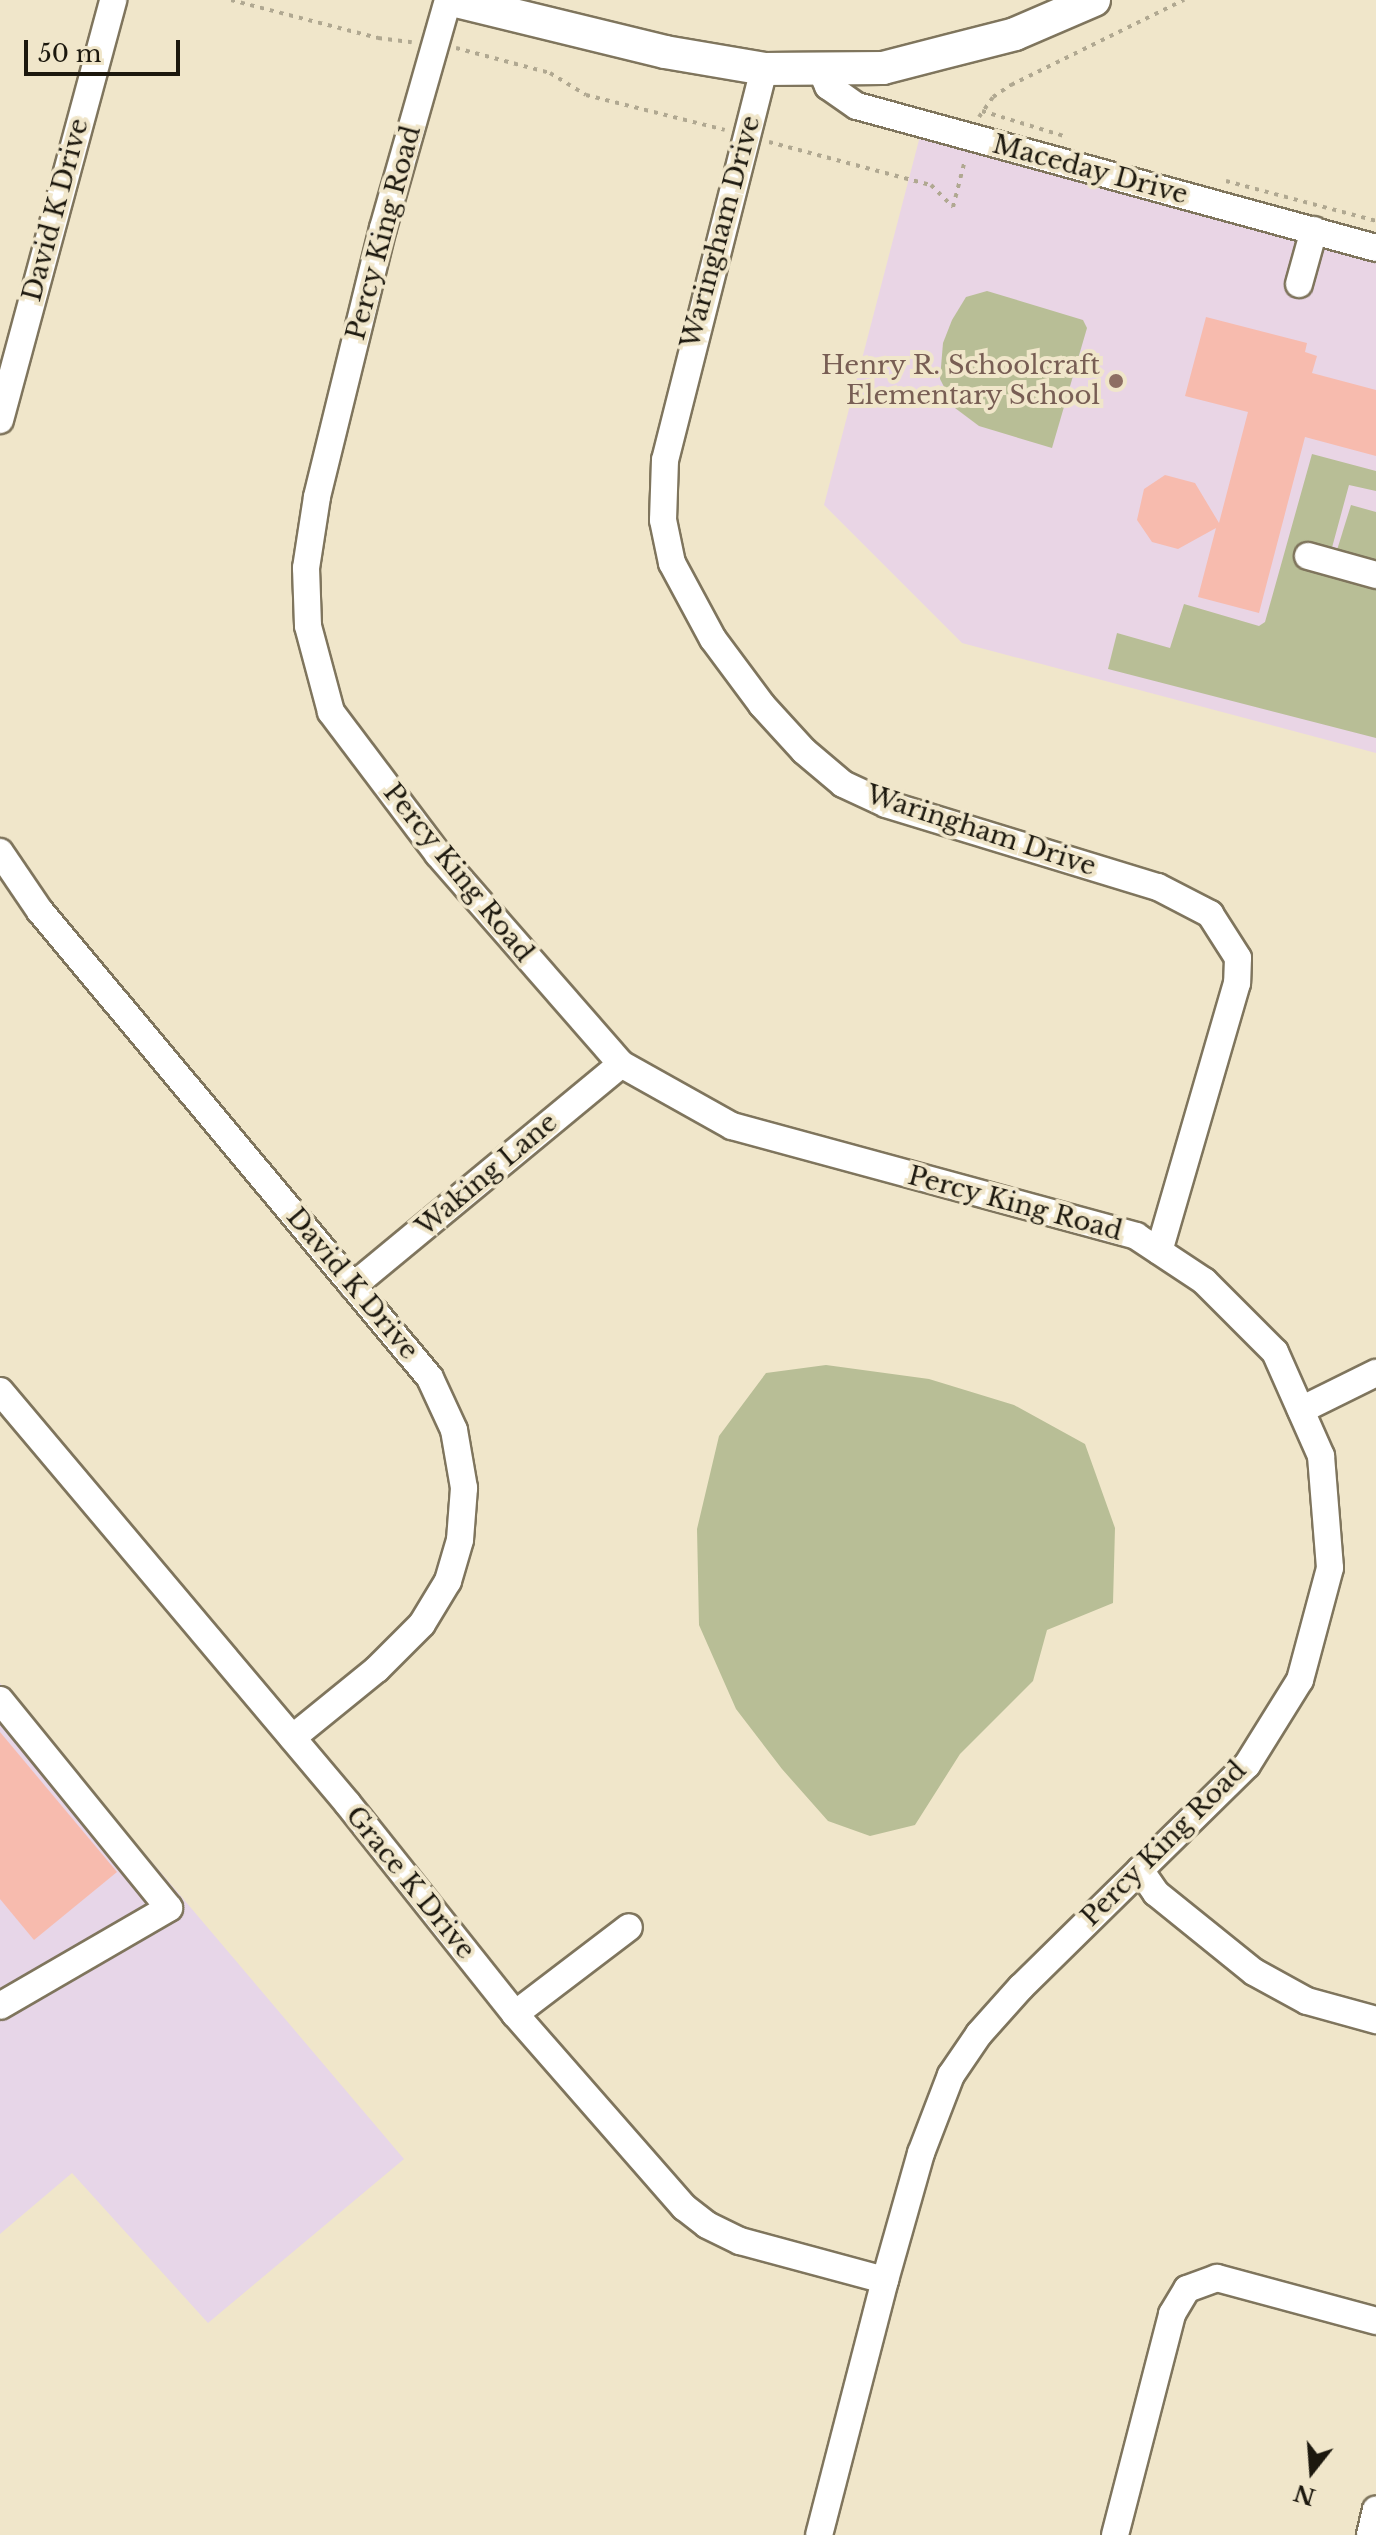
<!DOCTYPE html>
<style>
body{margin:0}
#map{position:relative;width:1376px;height:2535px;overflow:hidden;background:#f0e6ca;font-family:"Libre Baskerville",serif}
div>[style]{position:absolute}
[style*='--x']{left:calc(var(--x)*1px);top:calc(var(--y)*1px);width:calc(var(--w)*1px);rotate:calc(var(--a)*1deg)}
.industrial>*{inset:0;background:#e7d6e8}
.education>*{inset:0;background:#e9d5e5}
.green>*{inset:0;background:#b8be96}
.building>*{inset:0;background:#f7bbae}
.path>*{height:4px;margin-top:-2px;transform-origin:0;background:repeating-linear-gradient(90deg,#b0a891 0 4px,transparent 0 10px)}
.roads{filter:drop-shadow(2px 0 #7f755d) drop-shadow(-2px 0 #7f755d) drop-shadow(0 2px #7f755d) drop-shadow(0 -2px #7f755d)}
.minor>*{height:26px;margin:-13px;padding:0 13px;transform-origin:13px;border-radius:13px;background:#fff}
.major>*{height:32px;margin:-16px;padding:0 16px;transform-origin:16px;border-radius:16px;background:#fff}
.dots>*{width:22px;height:22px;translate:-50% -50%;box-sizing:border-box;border:4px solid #f0e6ca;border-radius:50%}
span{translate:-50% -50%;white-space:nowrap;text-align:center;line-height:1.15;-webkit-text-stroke:8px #f0e6ca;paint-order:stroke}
.street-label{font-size:26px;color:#1c180e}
.education-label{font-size:26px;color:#785e54}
.right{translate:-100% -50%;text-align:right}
.north{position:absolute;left:1272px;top:2431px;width:80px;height:80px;-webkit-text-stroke:6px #f0e6ca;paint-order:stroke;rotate:197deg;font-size:22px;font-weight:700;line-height:32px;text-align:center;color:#1c180e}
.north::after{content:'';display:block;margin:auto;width:28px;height:36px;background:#1c180e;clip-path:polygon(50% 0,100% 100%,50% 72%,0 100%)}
.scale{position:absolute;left:24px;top:40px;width:156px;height:36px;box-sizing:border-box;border:4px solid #1c180e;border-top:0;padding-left:10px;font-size:24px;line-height:28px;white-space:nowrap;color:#1c180e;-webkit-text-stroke:6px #f0e6ca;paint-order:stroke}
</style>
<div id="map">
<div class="industrial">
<div style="clip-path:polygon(0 1683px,404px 2159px,208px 2323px,72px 2173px,0 2234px)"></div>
</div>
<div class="education">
<div style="clip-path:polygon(920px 136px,1376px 258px,1376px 753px,962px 643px,824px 505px)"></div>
</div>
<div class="green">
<div style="clip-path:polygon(987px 291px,1083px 320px,1087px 328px,1052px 448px,979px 426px,955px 408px,940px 379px,943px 343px,952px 320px,966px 297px)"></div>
<div style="clip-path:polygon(1312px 454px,1376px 471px,1376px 491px,1349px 485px,1330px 555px,1376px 569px,1376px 738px,1108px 669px,1117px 633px,1170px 648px,1184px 604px,1259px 626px,1265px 622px)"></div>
<div style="clip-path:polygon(1351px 505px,1376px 512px,1376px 561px,1337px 550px)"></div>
<div style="clip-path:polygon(826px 1365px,929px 1379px,1014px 1405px,1085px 1444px,1115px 1528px,1113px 1603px,1047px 1630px,1033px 1681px,960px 1754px,915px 1825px,870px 1836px,828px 1821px,782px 1769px,736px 1709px,699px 1625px,697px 1529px,719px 1436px,766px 1373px)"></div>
</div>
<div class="building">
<div style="clip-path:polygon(1206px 317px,1307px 343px,1305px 352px,1317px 356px,1312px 373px,1376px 390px,1376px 456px,1305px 437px,1259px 613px,1198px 597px,1216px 528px,1178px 549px,1152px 542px,1137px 520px,1144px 489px,1165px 475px,1195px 483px,1219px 523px,1248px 412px,1185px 396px)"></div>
<div style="clip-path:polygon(0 1732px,117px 1872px,34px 1940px,0 1899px)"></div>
</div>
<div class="path">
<div style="--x:231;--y:0;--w:152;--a:14.5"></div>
<div style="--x:378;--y:38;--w:34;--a:7"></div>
<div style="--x:456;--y:48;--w:97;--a:14.9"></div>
<div style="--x:550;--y:73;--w:42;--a:31.4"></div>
<div style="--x:586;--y:95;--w:143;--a:14.1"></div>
<div style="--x:982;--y:111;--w:86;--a:17"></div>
<div style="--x:979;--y:117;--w:24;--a:-55"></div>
<div style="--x:993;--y:97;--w:22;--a:-34"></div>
<div style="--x:1011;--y:85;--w:193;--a:-26.2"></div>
<div style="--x:769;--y:142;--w:168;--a:14.9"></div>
<div style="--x:931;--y:185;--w:31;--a:45"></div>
<div style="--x:953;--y:207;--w:49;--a:-75.7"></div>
<div style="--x:1226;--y:181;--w:155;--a:14.9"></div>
</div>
<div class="roads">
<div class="minor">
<div style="--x:448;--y:0;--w:237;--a:105.9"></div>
<div style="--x:383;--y:228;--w:277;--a:103.8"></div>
<div style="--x:317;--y:497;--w:72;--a:98.8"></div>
<div style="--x:306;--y:568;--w:58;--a:88"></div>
<div style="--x:308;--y:626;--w:89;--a:75"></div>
<div style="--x:331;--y:712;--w:178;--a:53"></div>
<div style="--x:438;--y:854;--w:279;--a:48.9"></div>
<div style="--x:621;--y:1064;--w:127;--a:29.2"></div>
<div style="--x:732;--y:1126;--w:419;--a:15.2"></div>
<div style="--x:1136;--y:1236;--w:82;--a:33.5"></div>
<div style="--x:1204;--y:1281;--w:100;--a:45"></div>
<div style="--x:1275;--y:1352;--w:114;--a:66.1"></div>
<div style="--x:1321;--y:1456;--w:112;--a:85.4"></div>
<div style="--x:1330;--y:1568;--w:116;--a:105"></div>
<div style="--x:1300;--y:1680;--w:100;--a:121.9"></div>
<div style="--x:1247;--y:1765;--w:317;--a:135.5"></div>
<div style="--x:1021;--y:1987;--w:63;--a:131.8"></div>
<div style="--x:979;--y:2034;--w:50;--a:124.3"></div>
<div style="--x:951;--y:2075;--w:84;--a:111"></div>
<div style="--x:921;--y:2153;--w:132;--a:105.8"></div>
<div style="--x:885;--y:2280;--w:263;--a:104.5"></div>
<div style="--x:820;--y:68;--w:20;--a:66"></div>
<div style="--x:828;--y:86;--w:35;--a:35"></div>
<div style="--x:857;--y:106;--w:538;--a:15.3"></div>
<div style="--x:764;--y:69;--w:403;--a:104.2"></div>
<div style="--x:665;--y:460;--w:60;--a:91.9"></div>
<div style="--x:663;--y:520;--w:44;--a:78.2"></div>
<div style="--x:672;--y:563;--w:86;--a:61.7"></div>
<div style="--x:713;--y:639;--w:82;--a:53.4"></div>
<div style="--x:762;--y:705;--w:62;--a:47.6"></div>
<div style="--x:804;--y:751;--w:51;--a:40.2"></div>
<div style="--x:843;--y:784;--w:47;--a:24.9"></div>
<div style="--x:886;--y:804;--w:284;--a:17"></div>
<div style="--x:1158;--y:887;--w:59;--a:27.4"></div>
<div style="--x:1210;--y:914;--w:52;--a:57.5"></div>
<div style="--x:1238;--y:958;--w:25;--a:92"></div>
<div style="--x:1237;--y:983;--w:279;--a:106.2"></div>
<div style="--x:1299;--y:284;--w:56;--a:-74.5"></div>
<div style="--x:0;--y:420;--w:435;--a:-74.9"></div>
<div style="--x:1308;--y:556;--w:71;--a:15.6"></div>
<div style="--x:0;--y:852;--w:71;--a:55.9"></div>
<div style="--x:40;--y:911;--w:608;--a:50.13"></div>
<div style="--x:430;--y:1378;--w:57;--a:65.2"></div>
<div style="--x:454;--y:1430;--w:59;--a:80.2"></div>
<div style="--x:464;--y:1488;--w:52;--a:94.4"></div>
<div style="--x:460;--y:1540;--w:43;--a:106.3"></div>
<div style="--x:448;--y:1581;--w:50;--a:121.2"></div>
<div style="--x:422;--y:1624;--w:64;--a:135"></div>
<div style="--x:377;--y:1669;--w:109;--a:140.9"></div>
<div style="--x:353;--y:1286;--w:348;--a:-39.6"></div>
<div style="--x:0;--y:1391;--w:540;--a:49.88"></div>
<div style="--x:348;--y:1804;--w:268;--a:51.5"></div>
<div style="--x:515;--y:2014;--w:257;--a:48.8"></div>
<div style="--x:684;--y:2207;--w:29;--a:38"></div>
<div style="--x:707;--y:2225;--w:37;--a:26"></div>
<div style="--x:740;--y:2241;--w:150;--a:15.1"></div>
<div style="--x:1301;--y:1410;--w:84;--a:-26.3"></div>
<div style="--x:0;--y:1700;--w:268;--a:50.9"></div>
<div style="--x:169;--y:1908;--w:195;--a:149.9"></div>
<div style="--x:1140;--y:1870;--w:28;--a:55"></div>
<div style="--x:1156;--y:1893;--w:126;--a:38.9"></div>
<div style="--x:1254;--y:1972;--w:60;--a:28.7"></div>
<div style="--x:1307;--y:2001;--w:72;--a:15.4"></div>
<div style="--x:515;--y:2014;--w:143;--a:-37.3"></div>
<div style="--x:1115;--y:2535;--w:228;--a:-75.5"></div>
<div style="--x:1172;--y:2314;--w:29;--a:-59"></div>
<div style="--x:1187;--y:2289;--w:32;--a:-20"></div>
<div style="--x:1217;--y:2278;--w:165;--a:15.1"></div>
<div style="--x:1370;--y:2535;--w:26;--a:-77"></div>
</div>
<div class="major">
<div style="--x:452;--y:0;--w:219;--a:13.7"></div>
<div style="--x:665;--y:52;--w:100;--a:9.7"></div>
<div style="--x:764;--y:69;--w:119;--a:-0.5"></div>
<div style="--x:883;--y:68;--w:136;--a:-14.4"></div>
<div style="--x:1015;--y:34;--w:86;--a:-23.3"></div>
</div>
</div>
<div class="dots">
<div style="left:1116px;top:381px;background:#8d6e63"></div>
</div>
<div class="street-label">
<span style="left:1090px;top:170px;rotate:15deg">Maceday Drive</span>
<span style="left:56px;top:210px;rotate:-75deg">David K Drive</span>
<span style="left:721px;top:232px;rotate:-75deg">Waringham Drive</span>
<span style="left:384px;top:233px;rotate:-75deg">Percy King Road</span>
<span style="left:981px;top:831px;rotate:18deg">Waringham Drive</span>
<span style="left:458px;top:873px;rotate:51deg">Percy King Road</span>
<span style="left:487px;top:1175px;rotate:-40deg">Waking Lane</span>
<span style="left:1015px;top:1204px;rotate:15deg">Percy King Road</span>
<span style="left:352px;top:1284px;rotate:50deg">David K Drive</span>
<span style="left:1164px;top:1844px;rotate:-45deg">Percy King Road</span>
<span style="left:410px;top:1883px;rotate:51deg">Grace K Drive</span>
</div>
<div class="education-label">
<span class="right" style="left:1100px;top:381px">Henry R. Schoolcraft<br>Elementary School</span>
</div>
<div class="north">N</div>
<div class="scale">50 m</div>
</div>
